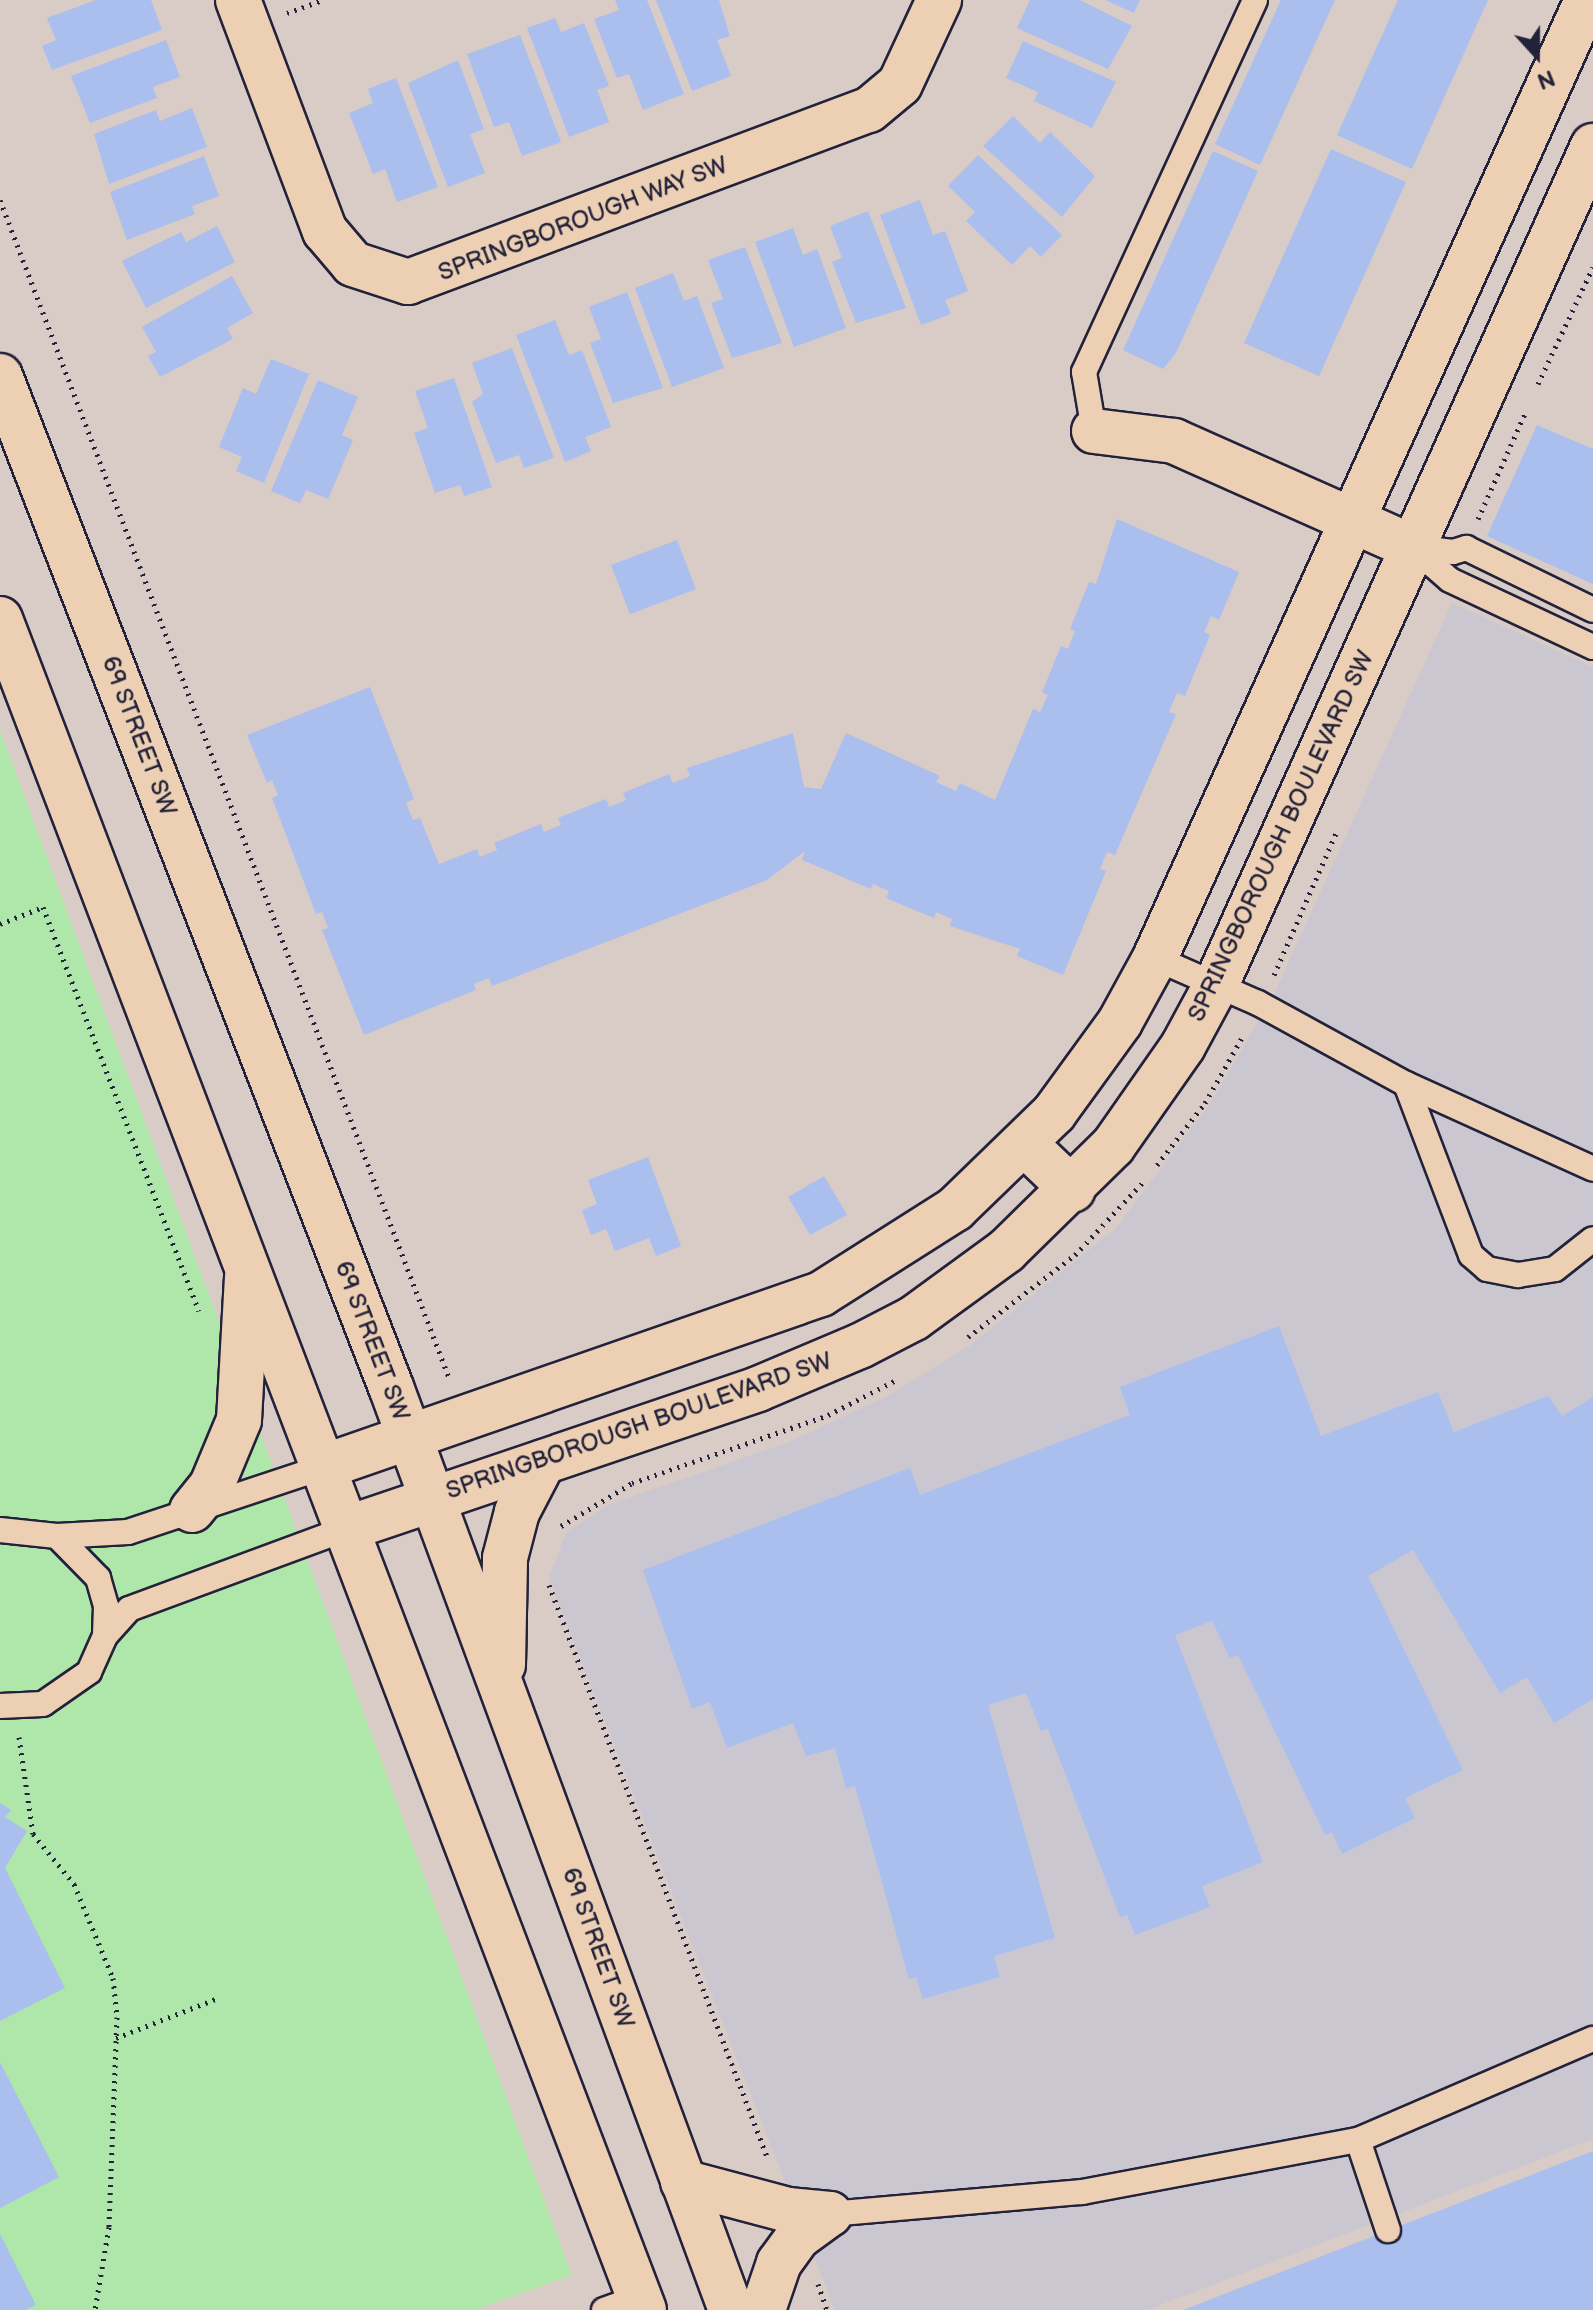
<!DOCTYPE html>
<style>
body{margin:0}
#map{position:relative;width:1593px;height:2310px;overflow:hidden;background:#d9cbc5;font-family:"Balsamiq Sans",sans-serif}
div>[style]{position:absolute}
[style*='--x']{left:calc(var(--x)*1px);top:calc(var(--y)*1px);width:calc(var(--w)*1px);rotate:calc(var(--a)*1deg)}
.built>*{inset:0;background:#cbc7d1}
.green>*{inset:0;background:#afe6aa}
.building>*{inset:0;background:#aabfee}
.path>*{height:5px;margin-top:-2.5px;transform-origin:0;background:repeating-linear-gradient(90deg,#22223b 0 2px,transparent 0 8px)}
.roads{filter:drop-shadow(2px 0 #22223b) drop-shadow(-2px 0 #22223b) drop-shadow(0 2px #22223b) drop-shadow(0 -2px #22223b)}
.service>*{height:24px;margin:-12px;padding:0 12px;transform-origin:12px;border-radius:12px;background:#edd0b4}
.minor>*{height:44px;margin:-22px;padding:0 22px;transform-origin:22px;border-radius:22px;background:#edd0b4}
.tertiary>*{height:44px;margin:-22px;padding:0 22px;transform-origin:22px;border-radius:22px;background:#edd0b4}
.secondary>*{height:44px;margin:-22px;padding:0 22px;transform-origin:22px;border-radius:22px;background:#edd0b4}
span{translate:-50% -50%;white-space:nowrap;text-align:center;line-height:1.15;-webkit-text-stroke:8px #edd0b4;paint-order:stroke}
.street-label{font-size:24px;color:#22223b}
.north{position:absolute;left:1497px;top:16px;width:80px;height:80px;-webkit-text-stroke:6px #edd0b4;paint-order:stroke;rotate:159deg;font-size:22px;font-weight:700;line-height:32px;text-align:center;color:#22223b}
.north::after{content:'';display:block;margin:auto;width:28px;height:36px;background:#22223b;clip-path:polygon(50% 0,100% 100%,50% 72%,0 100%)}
</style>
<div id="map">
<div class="built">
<div style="clip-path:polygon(1452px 603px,1593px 667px,1593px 2139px,1147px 2310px,835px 2310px,549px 1578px,566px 1533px,608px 1505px,786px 1443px,888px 1396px,972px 1344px,1116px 1228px,1212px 1101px,1275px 992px)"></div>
</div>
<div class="green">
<div style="clip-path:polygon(0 730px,572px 2275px,475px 2310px,0 2310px)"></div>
</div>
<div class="building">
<div style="clip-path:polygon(96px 0,151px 0,162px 30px,52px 70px,42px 46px,56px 40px,47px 18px)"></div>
<div style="clip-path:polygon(615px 0,647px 0,684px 94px,643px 110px,629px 74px,617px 78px,594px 19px,619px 10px)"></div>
<div style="clip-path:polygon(656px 0,719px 0,730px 36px,717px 40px,731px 76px,692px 91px)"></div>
<div style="clip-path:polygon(1030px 0,1080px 0,1132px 26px,1108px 69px,1017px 28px)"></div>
<div style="clip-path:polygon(1105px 0,1140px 0,1134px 13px)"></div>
<div style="clip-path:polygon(1281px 0,1335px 0,1260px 165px,1215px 144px)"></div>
<div style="clip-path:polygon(1398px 0,1488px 0,1412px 169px,1337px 135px)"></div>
<div style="clip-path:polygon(555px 18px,561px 32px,584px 23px,609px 86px,597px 90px,609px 122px,569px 137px,527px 28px)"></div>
<div style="clip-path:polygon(520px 35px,561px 142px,522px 156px,509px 122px,494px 127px,467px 54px)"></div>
<div style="clip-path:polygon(166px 40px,180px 77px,153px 87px,157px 98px,90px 123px,71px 76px)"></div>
<div style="clip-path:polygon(1023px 41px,1116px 82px,1092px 128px,1034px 101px,1038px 92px,1006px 78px)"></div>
<div style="clip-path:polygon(458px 60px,484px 129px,470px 134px,485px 173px,448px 187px,408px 83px)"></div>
<div style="clip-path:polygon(396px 78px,438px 187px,397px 202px,385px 169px,373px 174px,349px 113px,373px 103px,368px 89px)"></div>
<div style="clip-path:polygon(192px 108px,207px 147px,109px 184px,94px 134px,156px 110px,160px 121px)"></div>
<div style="clip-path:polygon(1013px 116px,1040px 143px,1050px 132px,1095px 176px,1062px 217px,983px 146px)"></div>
<div style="clip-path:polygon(1331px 149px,1406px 182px,1319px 376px,1244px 343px)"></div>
<div style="clip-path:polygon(1213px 151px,1258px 171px,1176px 353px,1163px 369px,1123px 350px)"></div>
<div style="clip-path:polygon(978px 155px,1062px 235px,1041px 257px,1030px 246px,1012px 265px,966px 221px,975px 212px,948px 186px)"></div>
<div style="clip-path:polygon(204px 156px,219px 196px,192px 206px,195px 214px,127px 240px,110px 192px)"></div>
<div style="clip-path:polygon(920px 200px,933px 235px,945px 231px,968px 291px,945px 300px,951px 314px,921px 325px,880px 215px)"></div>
<div style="clip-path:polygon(868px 211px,906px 308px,856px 323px,832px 262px,842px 258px,830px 226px)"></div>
<div style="clip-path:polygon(217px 226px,235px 262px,146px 308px,122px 261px,181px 232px,186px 242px)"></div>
<div style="clip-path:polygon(793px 228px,803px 255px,817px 249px,846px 328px,794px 347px,755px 242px)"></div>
<div style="clip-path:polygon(745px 247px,782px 343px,732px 358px,711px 303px,723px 299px,708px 260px)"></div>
<div style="clip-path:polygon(673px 273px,684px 301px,697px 296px,724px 368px,672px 387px,635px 288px)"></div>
<div style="clip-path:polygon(232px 276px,253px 313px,227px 328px,233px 339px,160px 377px,148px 356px,156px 352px,142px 327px)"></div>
<div style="clip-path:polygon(627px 292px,663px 388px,613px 403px,590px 343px,601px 339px,589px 307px)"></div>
<div style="clip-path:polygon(555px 320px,569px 355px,582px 350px,611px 427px,585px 437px,591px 451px,565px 462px,516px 335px)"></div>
<div style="clip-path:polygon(512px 348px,554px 458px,524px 468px,519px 455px,496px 463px,472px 402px,483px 394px,472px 363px)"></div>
<div style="clip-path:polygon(271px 359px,309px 374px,264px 483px,236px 471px,242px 457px,219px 447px,243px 388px,256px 394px)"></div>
<div style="clip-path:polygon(454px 378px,492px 487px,464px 496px,460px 485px,435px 493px,414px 433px,428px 428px,415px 391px)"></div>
<div style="clip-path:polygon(318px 380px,358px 397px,342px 435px,353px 440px,328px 499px,306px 490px,300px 503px,271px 491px)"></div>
<div style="clip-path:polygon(1537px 425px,1593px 449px,1593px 584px,1487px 536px)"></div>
<div style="clip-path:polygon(1117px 519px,1239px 572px,1219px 620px,1211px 616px,1204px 632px,1210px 635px,1185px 696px,1177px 693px,1169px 712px,1176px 714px,1115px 855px,1107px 852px,1100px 869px,1106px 871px,1063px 975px,1017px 956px,1020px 949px,950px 926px,952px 919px,936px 912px,934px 918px,886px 898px,889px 891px,873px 884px,871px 889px,802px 860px,805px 851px,767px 880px,492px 986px,489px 978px,474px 984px,476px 990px,364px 1035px,322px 930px,328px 928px,322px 912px,316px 914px,272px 798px,278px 795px,272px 780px,267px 783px,247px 735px,370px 687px,414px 799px,406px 803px,413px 820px,420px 818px,439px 864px,477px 849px,480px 857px,497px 850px,494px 843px,541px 824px,544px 832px,561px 825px,558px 818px,606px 799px,609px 807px,626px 800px,623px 793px,669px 774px,673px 783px,690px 776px,687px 768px,793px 733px,804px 787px,821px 789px,846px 733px,940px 776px,936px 782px,956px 791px,960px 783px,995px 800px,1033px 709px,1040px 712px,1048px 695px,1042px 692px,1061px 646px,1068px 649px,1075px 631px,1070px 629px,1089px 582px,1096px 584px)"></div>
<div style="clip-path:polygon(677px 540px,696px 589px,630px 614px,611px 565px)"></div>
<div style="clip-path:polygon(648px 1157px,681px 1246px,656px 1256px,649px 1238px,615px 1251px,606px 1229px,591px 1235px,582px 1210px,597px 1204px,588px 1180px)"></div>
<div style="clip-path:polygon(824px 1176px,847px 1215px,810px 1235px,788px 1197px)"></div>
<div style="clip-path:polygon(1279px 1326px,1321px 1436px,1438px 1392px,1454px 1432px,1548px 1396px,1562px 1416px,1593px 1397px,1593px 1699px,1554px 1723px,1527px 1677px,1500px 1693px,1413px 1550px,1368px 1576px,1463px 1770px,1405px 1798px,1415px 1818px,1342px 1854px,1332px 1832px,1325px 1835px,1238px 1655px,1230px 1658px,1212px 1621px,1175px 1635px,1263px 1862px,1202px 1886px,1210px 1907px,1135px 1935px,1127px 1915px,1120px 1917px,1048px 1729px,1041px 1731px,1026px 1693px,988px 1705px,1055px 1938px,994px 1956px,1000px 1977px,923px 1999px,916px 1977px,909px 1979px,855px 1786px,846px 1789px,835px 1748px,806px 1756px,793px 1723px,727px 1748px,710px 1702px,692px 1709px,643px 1570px,910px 1468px,920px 1495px,1130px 1415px,1120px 1387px)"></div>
<div style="clip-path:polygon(0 1803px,11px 1810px,5px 1817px,27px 1831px,5px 1868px,65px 1988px,0 2021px)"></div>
<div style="clip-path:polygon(0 2062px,59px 2177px,0 2208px)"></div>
<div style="clip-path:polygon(1593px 2151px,1593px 2310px,1183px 2310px)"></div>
<div style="clip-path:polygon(0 2234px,36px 2305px,25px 2310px,0 2310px)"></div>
</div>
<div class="path">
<div style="--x:287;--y:13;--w:37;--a:-20"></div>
<div style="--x:0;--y:200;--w:1263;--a:69.13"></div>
<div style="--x:1538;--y:384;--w:129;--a:-64.8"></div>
<div style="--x:1478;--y:519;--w:118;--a:-66"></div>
<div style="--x:0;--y:924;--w:46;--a:-21.6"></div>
<div style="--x:43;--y:907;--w:433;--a:68.9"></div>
<div style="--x:1274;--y:975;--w:157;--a:-66.4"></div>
<div style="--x:1157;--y:1165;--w:78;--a:-52.3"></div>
<div style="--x:1205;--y:1103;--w:79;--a:-60.5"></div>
<div style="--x:968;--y:1337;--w:135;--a:-37.5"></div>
<div style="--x:1075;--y:1255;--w:100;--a:-47"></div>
<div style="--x:561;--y:1526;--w:83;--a:-31.2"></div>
<div style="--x:632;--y:1483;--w:207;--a:-19.1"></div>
<div style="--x:828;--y:1415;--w:79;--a:-27.2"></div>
<div style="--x:549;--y:1585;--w:614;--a:69.12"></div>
<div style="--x:19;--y:1737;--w:98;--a:81.8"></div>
<div style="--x:33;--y:1834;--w:65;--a:50.6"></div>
<div style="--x:74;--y:1884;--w:102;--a:67.5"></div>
<div style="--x:113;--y:1978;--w:39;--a:84"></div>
<div style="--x:117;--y:2017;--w:210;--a:92.2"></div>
<div style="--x:109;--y:2227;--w:84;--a:99.6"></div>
<div style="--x:116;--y:2038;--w:110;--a:-21.4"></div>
<div style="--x:818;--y:2284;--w:28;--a:71"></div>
</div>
<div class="roads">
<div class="service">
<div style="--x:1094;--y:431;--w:60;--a:-99.6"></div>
<div style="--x:1084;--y:372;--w:409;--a:-65.3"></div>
<div style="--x:1412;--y:547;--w:50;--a:41"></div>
<div style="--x:1450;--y:580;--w:158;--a:25.1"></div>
<div style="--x:1412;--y:547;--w:41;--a:7"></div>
<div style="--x:1453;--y:552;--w:14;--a:-17"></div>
<div style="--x:1466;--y:548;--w:141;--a:26"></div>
<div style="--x:1155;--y:958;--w:112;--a:23.6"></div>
<div style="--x:1258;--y:1003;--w:169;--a:28.7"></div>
<div style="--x:1406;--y:1084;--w:205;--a:24.4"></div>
<div style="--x:1406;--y:1084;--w:183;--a:69.2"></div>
<div style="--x:1471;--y:1255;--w:21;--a:41"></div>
<div style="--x:1487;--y:1269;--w:32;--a:11"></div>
<div style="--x:1518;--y:1275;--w:37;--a:-9"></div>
<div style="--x:1555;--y:1269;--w:48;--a:-38.3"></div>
<div style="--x:0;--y:1530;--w:57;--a:6"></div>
<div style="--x:57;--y:1536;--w:59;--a:45.7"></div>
<div style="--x:98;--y:1578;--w:29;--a:74"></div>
<div style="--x:106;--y:1606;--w:30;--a:92"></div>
<div style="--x:105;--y:1636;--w:39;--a:114"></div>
<div style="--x:89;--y:1672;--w:56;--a:145.2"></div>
<div style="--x:43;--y:1704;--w:43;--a:177.3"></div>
<div style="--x:57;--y:1536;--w:71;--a:-3.2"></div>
<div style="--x:128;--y:1532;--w:209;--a:-18.4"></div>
<div style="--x:105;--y:1636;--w:36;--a:-48"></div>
<div style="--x:129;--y:1609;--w:233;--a:-20.3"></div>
<div style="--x:1358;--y:2140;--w:95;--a:71.6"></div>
<div style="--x:830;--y:2214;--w:253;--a:-5"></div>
<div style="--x:1082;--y:2192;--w:281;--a:-10.7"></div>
<div style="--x:1358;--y:2140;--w:256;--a:-23.3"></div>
<div style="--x:604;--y:2310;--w:37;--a:-20"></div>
</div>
<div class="minor">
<div style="--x:238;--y:0;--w:247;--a:69.4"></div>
<div style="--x:325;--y:231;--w:43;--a:49.7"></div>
<div style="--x:353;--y:264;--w:58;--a:18.1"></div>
<div style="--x:408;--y:282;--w:492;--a:-20.5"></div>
<div style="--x:869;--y:110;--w:40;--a:-40"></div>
<div style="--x:900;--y:84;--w:93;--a:-65.1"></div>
<div style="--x:1094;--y:431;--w:81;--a:7.1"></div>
<div style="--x:1174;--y:441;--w:261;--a:24"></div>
<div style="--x:1025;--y:1144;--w:66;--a:43.8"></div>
</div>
<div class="tertiary">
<div style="--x:326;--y:1466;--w:524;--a:-19.16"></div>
<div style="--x:821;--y:1294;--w:159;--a:-32.4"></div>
<div style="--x:955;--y:1209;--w:138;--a:-44.1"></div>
<div style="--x:1054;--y:1113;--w:112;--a:-54"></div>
<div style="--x:1120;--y:1022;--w:73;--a:-61.3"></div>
<div style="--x:1155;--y:958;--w:1051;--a:-65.73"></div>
<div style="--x:348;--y:1528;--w:433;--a:-18.7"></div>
<div style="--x:758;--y:1389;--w:111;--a:-22.9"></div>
<div style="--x:860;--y:1346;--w:61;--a:-27.4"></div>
<div style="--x:914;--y:1318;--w:114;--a:-36.1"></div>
<div style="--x:1006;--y:1251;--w:150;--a:-44.5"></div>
<div style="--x:1113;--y:1146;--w:122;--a:-55"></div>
<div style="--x:1183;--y:1046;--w:69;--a:-61.6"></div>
<div style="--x:1216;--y:985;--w:920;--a:-65.8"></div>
</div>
<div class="secondary">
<div style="--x:0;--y:376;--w:1084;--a:68.86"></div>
<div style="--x:391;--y:1387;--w:984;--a:69.78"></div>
<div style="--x:0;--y:619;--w:1809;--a:69.15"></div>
<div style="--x:192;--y:1510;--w:32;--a:-51"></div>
<div style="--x:212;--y:1485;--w:70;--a:-67.4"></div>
<div style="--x:239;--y:1420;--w:143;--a:-86.8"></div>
<div style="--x:503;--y:1665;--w:107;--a:-88.9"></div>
<div style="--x:505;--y:1558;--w:48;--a:-75.4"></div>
<div style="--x:517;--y:1512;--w:56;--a:-62.5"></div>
<div style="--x:683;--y:2182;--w:109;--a:14.9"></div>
<div style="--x:788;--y:2210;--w:42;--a:5.4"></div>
<div style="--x:763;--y:2310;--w:50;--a:-71.2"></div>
<div style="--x:779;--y:2263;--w:32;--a:-54"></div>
<div style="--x:798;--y:2237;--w:39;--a:-36"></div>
</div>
</div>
<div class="street-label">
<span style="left:583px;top:219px;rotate:-21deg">SPRINGBOROUGH WAY SW</span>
<span style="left:139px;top:736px;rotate:69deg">69 STREET SW</span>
<span style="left:1281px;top:836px;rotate:-65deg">SPRINGBOROUGH BOULEVARD SW</span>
<span style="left:372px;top:1341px;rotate:69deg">69 STREET SW</span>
<span style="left:639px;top:1426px;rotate:-19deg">SPRINGBOROUGH BOULEVARD SW</span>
<span style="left:598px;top:1948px;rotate:70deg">69 STREET SW</span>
</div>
<div class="north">N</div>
</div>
